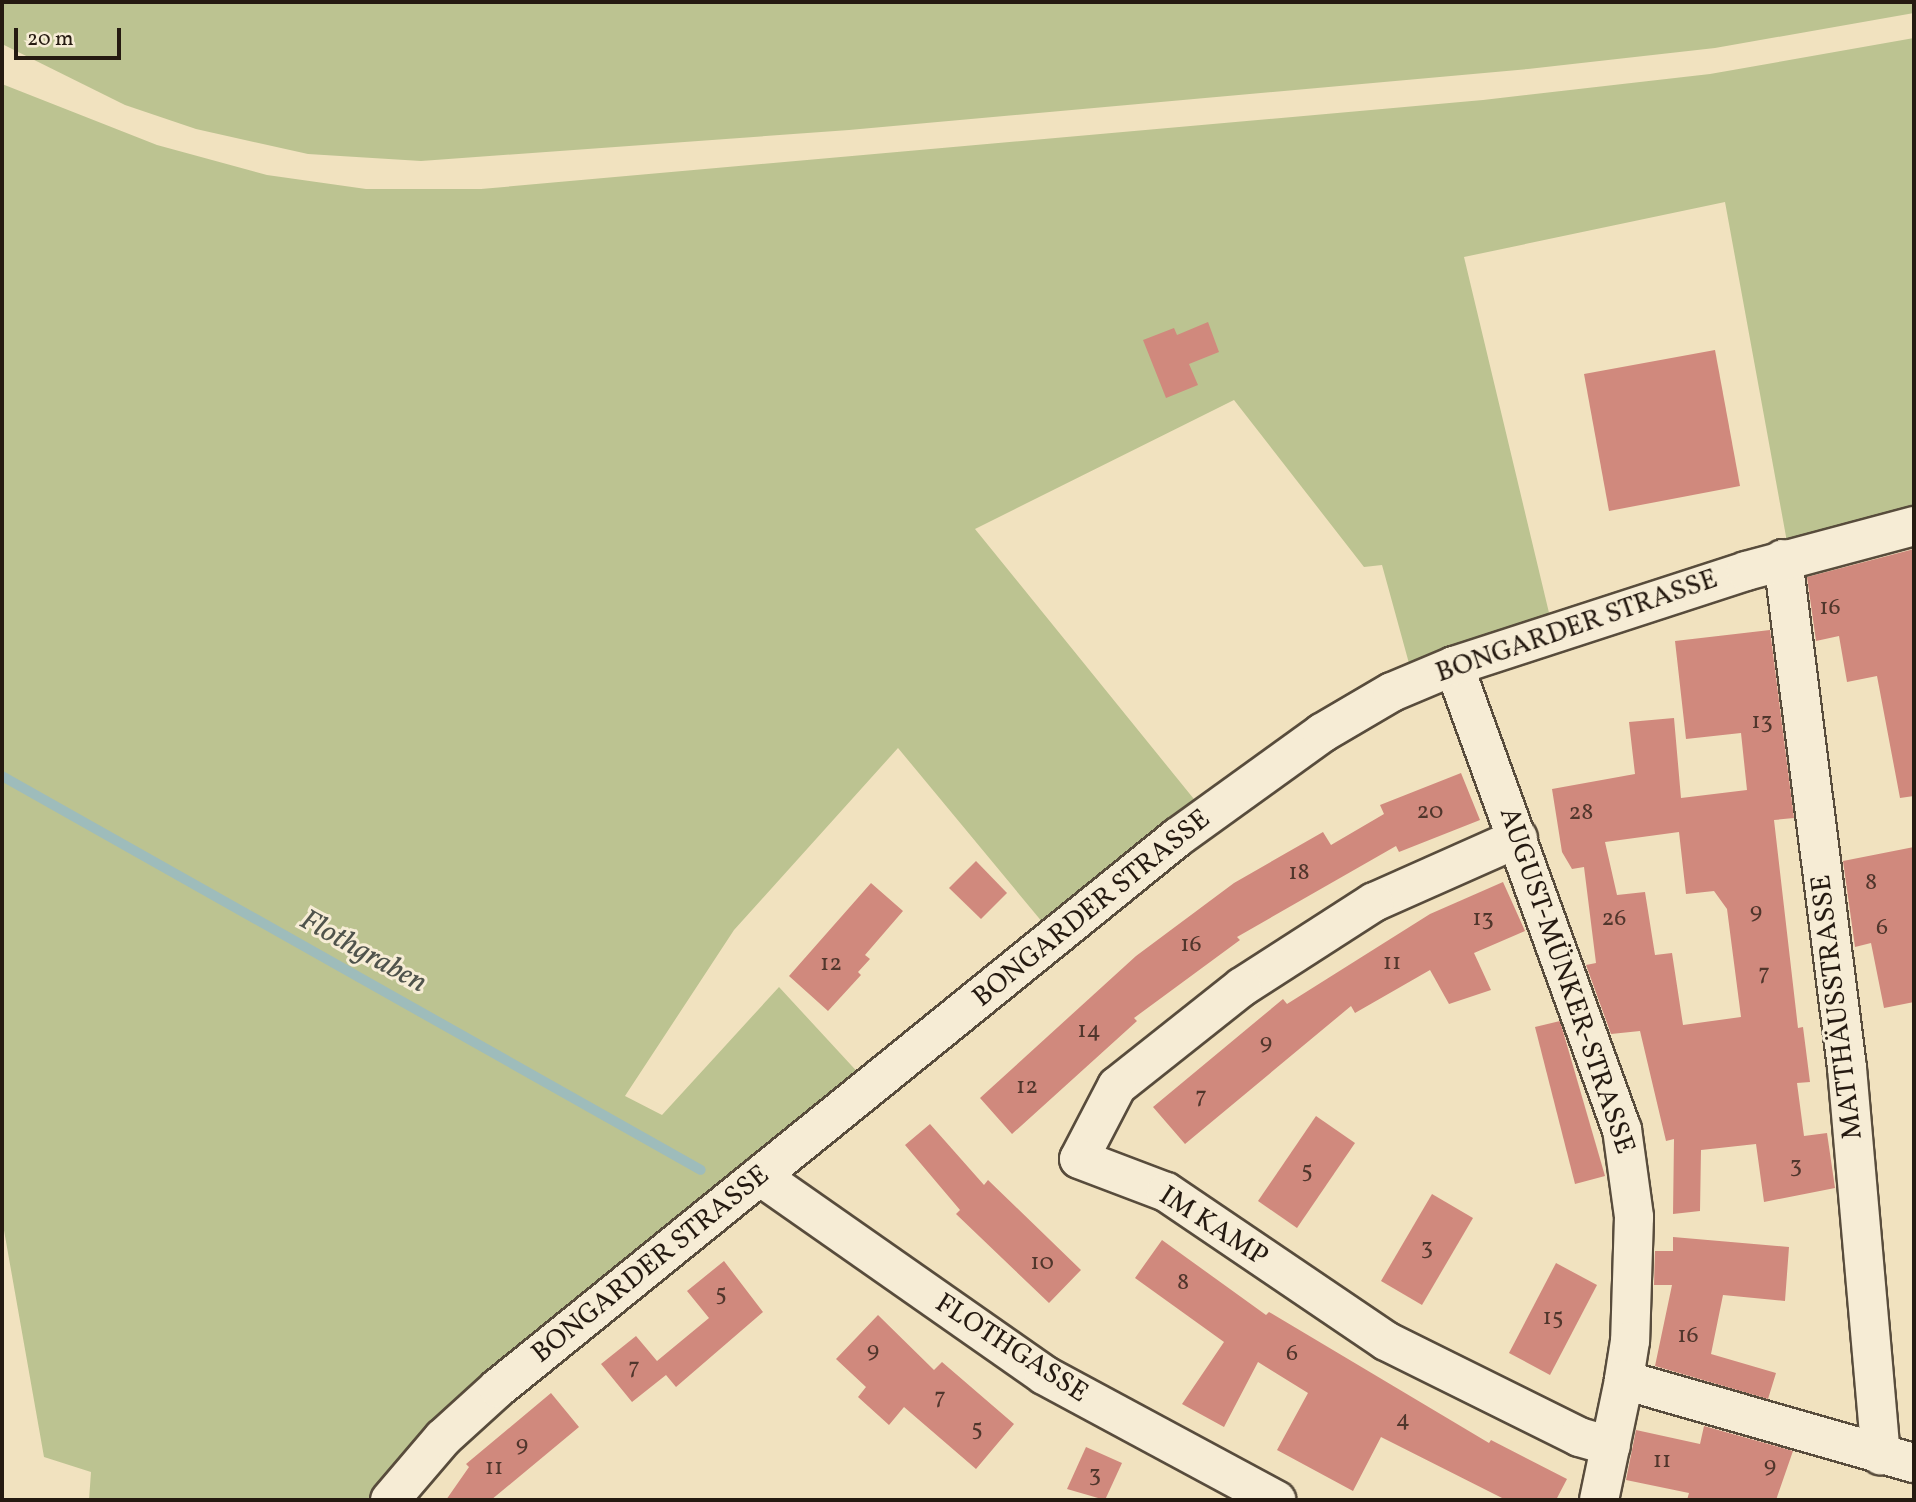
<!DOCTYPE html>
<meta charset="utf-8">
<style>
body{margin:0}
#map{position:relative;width:1916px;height:1502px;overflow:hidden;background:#f1e2bf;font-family:Vollkorn,serif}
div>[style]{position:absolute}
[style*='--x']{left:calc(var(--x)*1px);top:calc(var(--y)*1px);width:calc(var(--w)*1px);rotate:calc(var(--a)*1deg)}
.green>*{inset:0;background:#bcc391}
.stream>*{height:10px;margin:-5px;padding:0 5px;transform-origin:5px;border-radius:5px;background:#9ebcbb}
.building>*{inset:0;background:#d0897d}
.roads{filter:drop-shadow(2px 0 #584c3c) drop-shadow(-2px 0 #584c3c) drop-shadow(0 2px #584c3c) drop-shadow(0 -2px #584c3c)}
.street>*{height:38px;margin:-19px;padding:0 19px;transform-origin:19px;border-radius:19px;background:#f6ecd5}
span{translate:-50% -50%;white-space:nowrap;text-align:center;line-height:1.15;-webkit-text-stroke:6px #f6ecd5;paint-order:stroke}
.number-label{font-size:24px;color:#50362c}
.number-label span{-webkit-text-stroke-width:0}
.street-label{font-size:28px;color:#251a11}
.water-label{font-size:30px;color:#4f534c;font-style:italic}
.frame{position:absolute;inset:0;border:4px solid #251a11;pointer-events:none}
.scale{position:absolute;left:14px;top:28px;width:107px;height:32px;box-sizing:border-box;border:4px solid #251a11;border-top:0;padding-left:9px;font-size:21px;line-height:24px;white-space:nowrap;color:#251a11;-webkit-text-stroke:5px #f6ecd5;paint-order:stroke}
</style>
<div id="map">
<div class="green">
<div style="clip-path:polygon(2px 2px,1914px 2px,1914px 13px,1715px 48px,1528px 69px,849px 130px,421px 161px,308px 154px,196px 129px,125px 105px,2px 44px)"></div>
<div style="clip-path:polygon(1914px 38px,1914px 511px,1787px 542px,1725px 202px,1464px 257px,1550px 617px,1410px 667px,1382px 565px,1364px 567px,1234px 400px,975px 529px,1202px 809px,1048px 929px,898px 748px,734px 930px,625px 1096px,662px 1115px,779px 987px,863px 1078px,371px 1500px,89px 1500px,91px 1472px,44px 1457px,2px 1219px,2px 84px,157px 145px,267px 175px,366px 189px,481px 189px,1483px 100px,1710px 74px)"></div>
</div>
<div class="stream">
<div style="--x:2;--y:776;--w:802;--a:29.41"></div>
</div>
<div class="building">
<div style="clip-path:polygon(1208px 322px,1219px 352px,1189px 364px,1198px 385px,1166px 398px,1143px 340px,1174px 328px,1177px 335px)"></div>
<div style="clip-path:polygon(1715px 350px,1740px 486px,1609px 511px,1584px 374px)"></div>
<div style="clip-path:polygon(1914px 549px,1914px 796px,1900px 798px,1877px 676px,1847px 682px,1839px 636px,1816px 641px,1807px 577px)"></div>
<div style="clip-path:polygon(evenodd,1770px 630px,1794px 818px,1774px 820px,1798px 1028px,1803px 1027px,1810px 1082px,1797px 1083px,1804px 1136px,1827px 1133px,1835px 1188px,1764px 1202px,1756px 1144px,1701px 1150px,1700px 1211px,1673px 1214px,1674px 1139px,1666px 1141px,1640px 1031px,1611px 1034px,1586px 965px,1596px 963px,1584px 867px,1572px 869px,1562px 852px,1552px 789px,1635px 774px,1629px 722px,1674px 718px,1681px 798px,1747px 790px,1741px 733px,1686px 739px,1675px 641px,1770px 630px,1679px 832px,1686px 894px,1714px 891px,1727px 909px,1741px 1017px,1683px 1025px,1672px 953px,1655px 955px,1645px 892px,1617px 895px,1605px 842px,1679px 832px)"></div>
<div style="clip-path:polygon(1461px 773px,1480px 820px,1399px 852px,1396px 846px,1237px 937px,1240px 940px,1134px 1018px,1137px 1021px,1012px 1134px,980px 1098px,1136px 956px,1234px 883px,1323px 832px,1331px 845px,1384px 814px,1380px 805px)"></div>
<div style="clip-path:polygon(1914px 847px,1914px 1002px,1884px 1008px,1871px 943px,1855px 947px,1843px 861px)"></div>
<div style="clip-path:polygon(976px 861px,1007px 893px,981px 919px,949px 888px)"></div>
<div style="clip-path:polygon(1503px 882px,1525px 931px,1474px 953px,1491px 990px,1449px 1004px,1430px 970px,1355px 1013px,1351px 1006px,1185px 1144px,1153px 1107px,1283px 999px,1287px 1004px,1430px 914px)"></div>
<div style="clip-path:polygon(871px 883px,903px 911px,865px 955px,870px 959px,858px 972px,861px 975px,828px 1011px,789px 976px)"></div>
<div style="clip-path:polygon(1560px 1021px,1605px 1176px,1575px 1184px,1535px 1027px)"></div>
<div style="clip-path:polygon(1316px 1116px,1355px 1143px,1297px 1228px,1258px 1201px)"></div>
<div style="clip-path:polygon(930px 1124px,984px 1185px,988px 1180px,1081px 1270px,1049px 1303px,956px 1214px,960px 1210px,905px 1145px)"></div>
<div style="clip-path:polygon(1432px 1194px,1473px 1218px,1422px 1305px,1381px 1281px)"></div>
<div style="clip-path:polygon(1673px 1237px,1789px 1247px,1785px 1301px,1723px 1295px,1711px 1354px,1776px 1373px,1768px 1399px,1655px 1366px,1672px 1285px,1654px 1285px,1655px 1251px,1673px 1251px)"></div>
<div style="clip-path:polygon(1162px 1240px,1266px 1315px,1269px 1312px,1489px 1443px,1491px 1440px,1567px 1479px,1556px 1500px,1506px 1500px,1381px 1437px,1353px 1491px,1277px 1450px,1308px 1393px,1258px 1362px,1224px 1427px,1182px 1404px,1224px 1342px,1135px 1278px)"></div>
<div style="clip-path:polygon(724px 1261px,763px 1312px,676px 1387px,666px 1375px,632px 1402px,601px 1364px,636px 1336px,657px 1361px,709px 1318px,687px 1291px)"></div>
<div style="clip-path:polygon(1556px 1263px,1597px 1285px,1550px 1375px,1509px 1353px)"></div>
<div style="clip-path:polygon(878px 1315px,934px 1370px,942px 1362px,1014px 1424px,976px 1469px,904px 1407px,889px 1425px,858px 1397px,866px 1387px,836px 1359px)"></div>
<div style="clip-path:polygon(551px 1393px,579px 1427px,491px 1500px,446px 1500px,469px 1467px,466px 1464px)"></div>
<div style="clip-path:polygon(1704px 1426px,1793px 1451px,1776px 1500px,1687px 1500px,1689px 1493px,1626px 1480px,1636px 1430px,1700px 1444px)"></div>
<div style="clip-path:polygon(1086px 1447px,1122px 1463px,1105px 1500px,1067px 1489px)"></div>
</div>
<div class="roads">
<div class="street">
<div style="--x:1783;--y:559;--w:513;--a:82.83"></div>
<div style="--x:1847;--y:1068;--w:389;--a:85"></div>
<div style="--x:1454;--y:666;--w:493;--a:70.1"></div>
<div style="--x:1622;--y:1129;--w:89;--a:82.2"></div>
<div style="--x:1634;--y:1217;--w:124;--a:91.8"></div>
<div style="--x:1630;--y:1341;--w:39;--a:99"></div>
<div style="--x:1624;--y:1380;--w:302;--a:16"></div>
<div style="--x:1518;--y:838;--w:158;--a:156"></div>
<div style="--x:1374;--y:902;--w:157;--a:147.2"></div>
<div style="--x:1242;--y:987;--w:159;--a:141.6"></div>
<div style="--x:1117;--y:1086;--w:82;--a:117.5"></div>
<div style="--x:1079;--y:1159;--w:93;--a:20.8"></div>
<div style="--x:1166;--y:1192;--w:266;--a:34.1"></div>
<div style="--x:1386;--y:1341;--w:216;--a:26.4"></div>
<div style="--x:1579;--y:1437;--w:33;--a:16"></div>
<div style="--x:760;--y:1176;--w:347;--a:35"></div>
<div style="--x:1044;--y:1375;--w:264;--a:28.3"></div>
<div style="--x:390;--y:1500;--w:82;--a:-49.5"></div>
<div style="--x:443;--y:1438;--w:74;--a:-42.3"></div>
<div style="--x:498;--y:1388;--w:875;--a:-39.02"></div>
<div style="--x:1178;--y:837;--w:178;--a:-35.8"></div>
<div style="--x:1322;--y:733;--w:81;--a:-30.4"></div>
<div style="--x:1392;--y:692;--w:67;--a:-22.8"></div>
<div style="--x:1454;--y:666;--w:307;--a:-18"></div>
<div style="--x:1746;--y:571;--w:174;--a:-15"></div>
<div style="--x:1599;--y:1500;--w:123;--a:-78.2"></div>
</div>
</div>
<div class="number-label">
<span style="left:1830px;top:609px">16</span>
<span style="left:1762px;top:723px">13</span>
<span style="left:1430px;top:813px">20</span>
<span style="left:1581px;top:814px">28</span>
<span style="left:1299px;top:874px">18</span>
<span style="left:1871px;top:884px">8</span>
<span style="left:1756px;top:913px">9</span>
<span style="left:1483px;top:920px">13</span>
<span style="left:1614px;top:920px">26</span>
<span style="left:1882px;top:929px">6</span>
<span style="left:1191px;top:946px">16</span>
<span style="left:1392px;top:964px">11</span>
<span style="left:831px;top:965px">12</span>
<span style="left:1764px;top:975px">7</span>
<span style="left:1089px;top:1032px">14</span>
<span style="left:1266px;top:1044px">9</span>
<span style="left:1027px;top:1088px">12</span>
<span style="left:1201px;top:1098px">7</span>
<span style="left:1796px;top:1167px">3</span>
<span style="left:1307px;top:1172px">5</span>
<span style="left:1427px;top:1249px">3</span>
<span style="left:1042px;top:1264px">10</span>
<span style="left:1183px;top:1284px">8</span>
<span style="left:721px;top:1295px">5</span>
<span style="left:1553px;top:1319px">15</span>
<span style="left:1688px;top:1337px">16</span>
<span style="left:873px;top:1352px">9</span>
<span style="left:1292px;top:1355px">6</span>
<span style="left:634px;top:1369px">7</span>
<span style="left:940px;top:1399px">7</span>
<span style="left:1403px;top:1421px">4</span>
<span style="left:977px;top:1430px">5</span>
<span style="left:522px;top:1446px">9</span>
<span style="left:1662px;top:1462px">11</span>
<span style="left:1770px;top:1467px">9</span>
<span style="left:494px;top:1469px">11</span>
<span style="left:1095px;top:1476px">3</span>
</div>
<div class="street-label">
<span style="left:1577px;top:627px;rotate:-19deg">BONGARDER STRASSE</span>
<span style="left:1092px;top:909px;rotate:-39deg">BONGARDER STRASSE</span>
<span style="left:1566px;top:981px;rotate:71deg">AUGUST-MÜNKER-STRASSE</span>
<span style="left:1838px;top:1007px;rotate:-97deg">MATTHÄUSSTRASSE</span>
<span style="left:1213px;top:1227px;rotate:33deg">IM KAMP</span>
<span style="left:651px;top:1265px;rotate:-39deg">BONGARDER STRASSE</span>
<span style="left:1011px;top:1349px;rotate:33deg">FLOTHGASSE</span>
</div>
<div class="water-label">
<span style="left:363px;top:952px;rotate:29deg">Flothgraben</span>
</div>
<div class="frame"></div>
<div class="scale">20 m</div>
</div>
